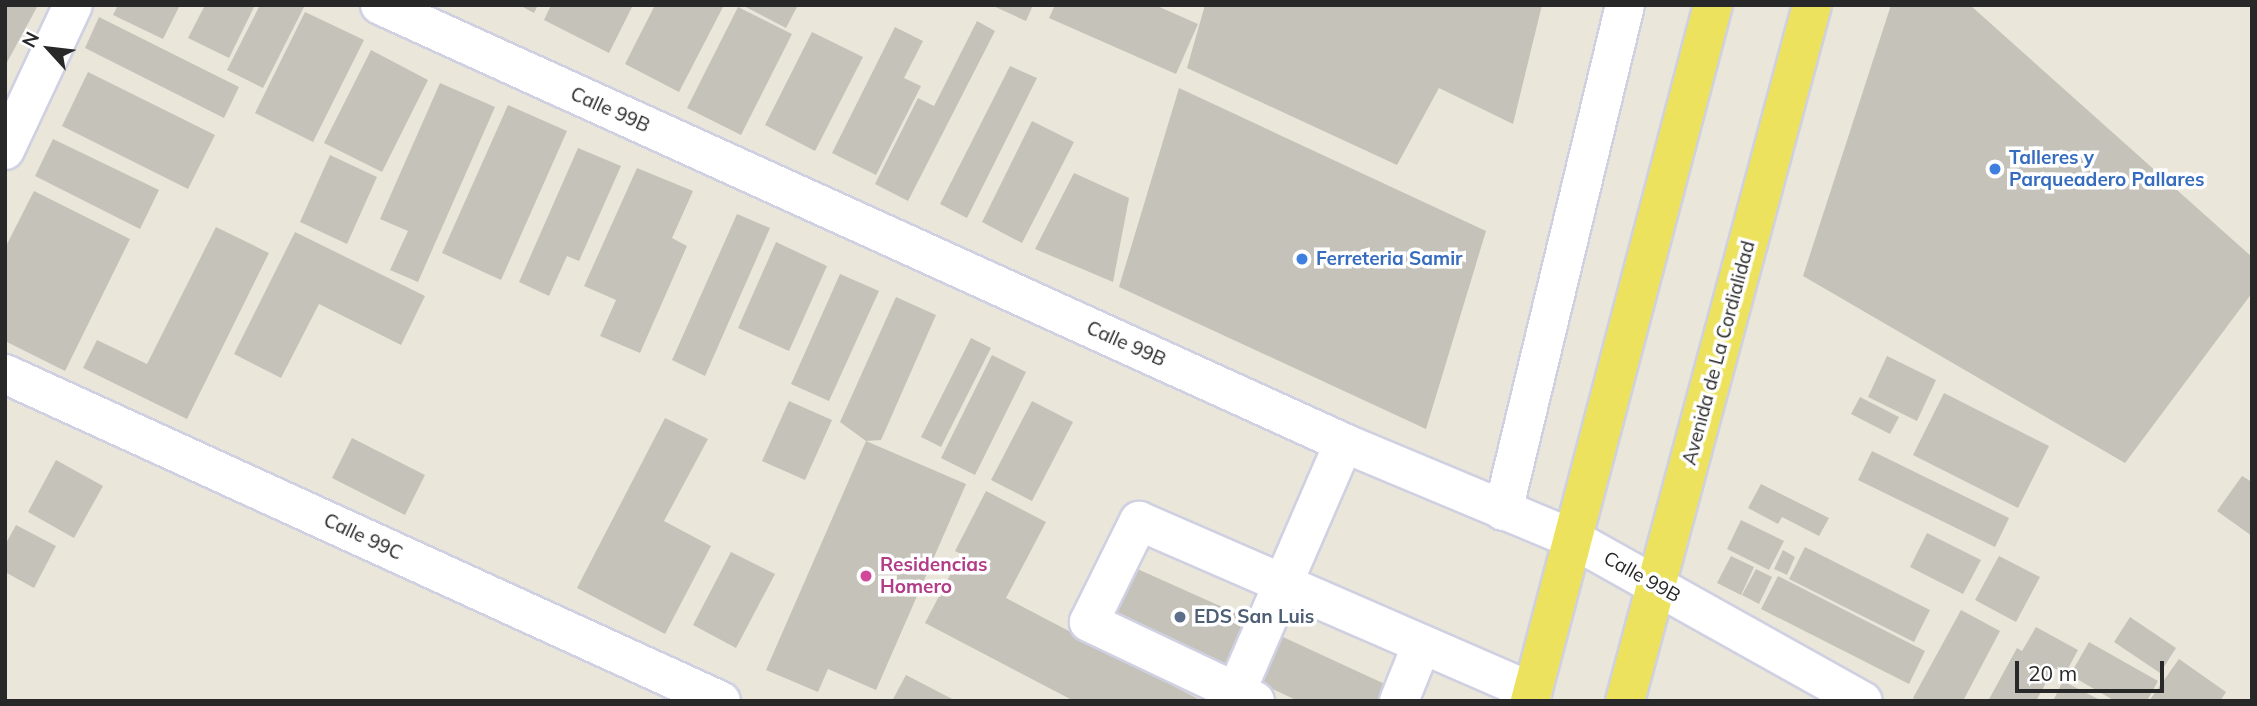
<!DOCTYPE html>
<style>
body{margin:0}
#map{position:relative;width:2257px;height:706px;overflow:hidden;background:#eae6da;font-family:Mulish,sans-serif}
div>[style]{position:absolute}
[style*='--x']{left:calc(var(--x)*1px);top:calc(var(--y)*1px);width:calc(var(--w)*1px);rotate:calc(var(--a)*1deg)}
.building>*{inset:0;background:#c5c2ba}
.roads{filter:drop-shadow(2px 0 #cfd0e1) drop-shadow(-2px 0 #cfd0e1) drop-shadow(0 2px #cfd0e1) drop-shadow(0 -2px #cfd0e1)}
.minor>*{height:38px;margin:-19px;padding:0 19px;transform-origin:19px;border-radius:19px;background:#fff}
.major>*{height:38px;margin:-19px;padding:0 19px;transform-origin:19px;border-radius:19px;background:#ece25d}
.dots>*{width:19px;height:19px;translate:-50% -50%;box-sizing:border-box;border:4px solid #fff;border-radius:50%}
span{translate:-50% -50%;white-space:nowrap;text-align:center;line-height:1.15;-webkit-text-stroke:7px #fff;paint-order:stroke}
.street-label{font-size:19px;color:#282828}
.shop-label{font-size:19px;color:#366cbe;font-weight:700}
.left{translate:0 -50%;text-align:left}
.hotel-label{font-size:19px;color:#b23c85;font-weight:700}
.service-label{font-size:19px;color:#4e5e75;font-weight:700}
.frame{position:absolute;inset:0;border:7px solid #282828;pointer-events:none}
.north{position:absolute;left:14px;top:14px;width:70px;height:70px;-webkit-text-stroke:5px #fff;paint-order:stroke;rotate:297deg;font-size:19px;font-weight:700;line-height:28px;text-align:center;color:#282828}
.north::after{content:'';display:block;margin:auto;width:24px;height:32px;background:#282828;clip-path:polygon(50% 0,100% 100%,50% 72%,0 100%)}
.scale{position:absolute;left:2015px;top:661px;width:149px;height:32px;box-sizing:border-box;border:4px solid #282828;border-top:0;padding-left:9px;font-size:21px;line-height:24px;white-space:nowrap;color:#282828;-webkit-text-stroke:5px #fff;paint-order:stroke}
</style>
<div id="map">
<div class="building">
<div style="clip-path:polygon(5px 5px,37px 7px,5px 66px)"></div>
<div style="clip-path:polygon(118px 5px,180px 5px,163px 39px,113px 15px)"></div>
<div style="clip-path:polygon(205px 5px,255px 5px,229px 58px,188px 38px)"></div>
<div style="clip-path:polygon(260px 5px,305px 5px,263px 88px,227px 70px)"></div>
<div style="clip-path:polygon(519px 5px,538px 5px,534px 13px)"></div>
<div style="clip-path:polygon(551px 5px,605px 7px,633px 5px,609px 53px,544px 20px)"></div>
<div style="clip-path:polygon(655px 5px,724px 5px,679px 92px,625px 64px)"></div>
<div style="clip-path:polygon(742px 5px,798px 5px,786px 28px)"></div>
<div style="clip-path:polygon(991px 5px,1033px 5px,1026px 21px)"></div>
<div style="clip-path:polygon(1055px 5px,1155px 5px,1198px 24px,1176px 74px,1049px 18px)"></div>
<div style="clip-path:polygon(1205px 5px,1542px 5px,1513px 124px,1439px 88px,1397px 165px,1187px 68px)"></div>
<div style="clip-path:polygon(1891px 5px,1970px 5px,2252px 257px,2252px 293px,2125px 463px,1803px 276px)"></div>
<div style="clip-path:polygon(738px 7px,792px 34px,741px 135px,687px 108px)"></div>
<div style="clip-path:polygon(305px 12px,364px 40px,313px 142px,255px 113px)"></div>
<div style="clip-path:polygon(99px 17px,239px 87px,224px 118px,85px 48px)"></div>
<div style="clip-path:polygon(977px 21px,995px 31px,908px 201px,875px 184px,918px 98px,934px 106px)"></div>
<div style="clip-path:polygon(895px 27px,923px 41px,904px 78px,921px 86px,876px 175px,832px 153px)"></div>
<div style="clip-path:polygon(812px 32px,863px 57px,815px 151px,765px 125px)"></div>
<div style="clip-path:polygon(371px 50px,428px 80px,382px 172px,324px 143px)"></div>
<div style="clip-path:polygon(1010px 66px,1037px 78px,967px 218px,940px 204px)"></div>
<div style="clip-path:polygon(88px 72px,215px 135px,188px 189px,62px 126px)"></div>
<div style="clip-path:polygon(440px 83px,495px 107px,418px 282px,390px 270px,408px 231px,380px 219px)"></div>
<div style="clip-path:polygon(1179px 88px,1486px 231px,1426px 429px,1119px 287px)"></div>
<div style="clip-path:polygon(508px 105px,567px 131px,501px 280px,442px 253px)"></div>
<div style="clip-path:polygon(1032px 121px,1074px 142px,1022px 243px,982px 222px)"></div>
<div style="clip-path:polygon(53px 139px,159px 190px,140px 229px,35px 176px)"></div>
<div style="clip-path:polygon(578px 148px,621px 166px,579px 261px,567px 256px,549px 296px,519px 282px)"></div>
<div style="clip-path:polygon(330px 155px,377px 177px,347px 244px,300px 222px)"></div>
<div style="clip-path:polygon(637px 168px,693px 191px,672px 238px,687px 246px,640px 353px,600px 336px,616px 300px,584px 286px)"></div>
<div style="clip-path:polygon(1074px 173px,1129px 198px,1113px 282px,1035px 249px)"></div>
<div style="clip-path:polygon(34px 191px,130px 239px,65px 371px,5px 341px,5px 248px)"></div>
<div style="clip-path:polygon(737px 214px,770px 228px,705px 376px,672px 360px)"></div>
<div style="clip-path:polygon(216px 227px,269px 253px,187px 419px,83px 368px,97px 340px,147px 364px)"></div>
<div style="clip-path:polygon(295px 232px,425px 296px,401px 345px,319px 304px,281px 378px,234px 354px)"></div>
<div style="clip-path:polygon(776px 242px,827px 266px,789px 351px,738px 328px)"></div>
<div style="clip-path:polygon(840px 274px,879px 291px,829px 401px,791px 384px)"></div>
<div style="clip-path:polygon(896px 297px,936px 315px,881px 440px,866px 441px,840px 422px)"></div>
<div style="clip-path:polygon(971px 338px,991px 348px,941px 447px,921px 437px)"></div>
<div style="clip-path:polygon(992px 355px,1026px 372px,975px 475px,941px 458px)"></div>
<div style="clip-path:polygon(1887px 356px,1936px 380px,1917px 421px,1868px 397px)"></div>
<div style="clip-path:polygon(1944px 393px,2049px 446px,2018px 508px,1913px 455px)"></div>
<div style="clip-path:polygon(1860px 397px,1899px 417px,1890px 434px,1851px 414px)"></div>
<div style="clip-path:polygon(789px 401px,832px 420px,805px 480px,762px 461px)"></div>
<div style="clip-path:polygon(1032px 401px,1073px 422px,1032px 501px,991px 480px)"></div>
<div style="clip-path:polygon(665px 418px,708px 439px,664px 521px,711px 546px,665px 634px,577px 588px)"></div>
<div style="clip-path:polygon(352px 438px,425px 475px,405px 515px,332px 478px)"></div>
<div style="clip-path:polygon(866px 441px,966px 484px,876px 690px,828px 669px,818px 692px,766px 670px)"></div>
<div style="clip-path:polygon(1872px 451px,2009px 518px,1995px 547px,1858px 480px)"></div>
<div style="clip-path:polygon(56px 460px,103px 486px,74px 538px,28px 512px)"></div>
<div style="clip-path:polygon(2242px 476px,2252px 482px,2252px 536px,2217px 511px)"></div>
<div style="clip-path:polygon(1761px 484px,1829px 518px,1819px 536px,1782px 517px,1778px 524px,1748px 508px)"></div>
<div style="clip-path:polygon(986px 491px,1046px 522px,1006px 598px,1202px 701px,1074px 701px,925px 623px,961px 554px,955px 551px)"></div>
<div style="clip-path:polygon(1741px 520px,1784px 541px,1769px 570px,1727px 549px)"></div>
<div style="clip-path:polygon(16px 525px,56px 546px,34px 588px,5px 572px,5px 545px)"></div>
<div style="clip-path:polygon(1927px 533px,1981px 560px,1963px 594px,1910px 567px)"></div>
<div style="clip-path:polygon(1805px 547px,1930px 610px,1914px 642px,1789px 579px)"></div>
<div style="clip-path:polygon(1783px 550px,1795px 557px,1787px 575px,1774px 569px)"></div>
<div style="clip-path:polygon(731px 552px,775px 574px,736px 648px,693px 625px)"></div>
<div style="clip-path:polygon(1731px 556px,1754px 567px,1741px 595px,1717px 583px)"></div>
<div style="clip-path:polygon(1999px 556px,2040px 577px,2016px 622px,1975px 600px)"></div>
<div style="clip-path:polygon(1133px 567px,1249px 619px,1226px 668px,1111px 616px)"></div>
<div style="clip-path:polygon(1756px 569px,1772px 577px,1759px 604px,1742px 595px)"></div>
<div style="clip-path:polygon(1778px 576px,1925px 651px,1909px 684px,1761px 609px)"></div>
<div style="clip-path:polygon(1961px 610px,2000px 631px,1963px 701px,1918px 701px,1913px 698px)"></div>
<div style="clip-path:polygon(2130px 617px,2176px 648px,2160px 673px,2114px 642px)"></div>
<div style="clip-path:polygon(2036px 627px,2078px 650px,2065px 674px,2054px 668px,2036px 701px,1988px 701px,2017px 648px,2022px 651px)"></div>
<div style="clip-path:polygon(1270px 631px,1387px 685px,1380px 701px,1298px 701px,1249px 678px)"></div>
<div style="clip-path:polygon(2089px 642px,2158px 681px,2147px 701px,2115px 701px,2070px 675px)"></div>
<div style="clip-path:polygon(2179px 659px,2226px 692px,2220px 701px,2149px 701px)"></div>
<div style="clip-path:polygon(906px 675px,956px 701px,892px 701px)"></div>
<div style="clip-path:polygon(2063px 681px,2102px 701px,2053px 701px)"></div>
</div>
<div class="roads">
<div class="minor">
<div style="--x:380;--y:5;--w:1059;--a:24.43"></div>
<div style="--x:1344;--y:443;--w:246;--a:22.7"></div>
<div style="--x:1571;--y:538;--w:334;--a:29.2"></div>
<div style="--x:5;--y:150;--w:160;--a:-64.9"></div>
<div style="--x:5;--y:374;--w:787;--a:24.55"></div>
<div style="--x:1503;--y:511;--w:520;--a:-76.44"></div>
<div style="--x:1236;--y:692;--w:271;--a:-66.6"></div>
<div style="--x:1255;--y:701;--w:184;--a:-154.6"></div>
<div style="--x:1089;--y:622;--w:113;--a:-63.7"></div>
<div style="--x:1139;--y:521;--w:429;--a:23.5"></div>
<div style="--x:1399;--y:701;--w:61;--a:-68"></div>
</div>
<div class="major">
<div style="--x:1530;--y:701;--w:720;--a:-75.27"></div>
<div style="--x:1625;--y:701;--w:721;--a:-74.96"></div>
</div>
</div>
<div class="dots">
<div style="left:1995px;top:169px;background:#3f7fe0"></div>
<div style="left:1302px;top:259px;background:#3f7fe0"></div>
<div style="left:866px;top:576px;background:#d1479c"></div>
<div style="left:1180px;top:617px;background:#5c6f8a"></div>
</div>
<div class="street-label">
<span style="left:610px;top:110px;rotate:24deg">Calle 99B</span>
<span style="left:1126px;top:344px;rotate:24deg">Calle 99B</span>
<span style="left:1719px;top:353px;rotate:-75deg">Avenida de La Cordialidad</span>
<span style="left:363px;top:537px;rotate:25deg">Calle 99C</span>
<span style="left:1642px;top:577px;rotate:29deg">Calle 99B</span>
</div>
<div class="shop-label">
<span class="left" style="left:2009px;top:169px">Talleres y<br>Parqueadero Pallares</span>
<span class="left" style="left:1316px;top:259px">Ferreteria Samir</span>
</div>
<div class="hotel-label">
<span class="left" style="left:880px;top:576px">Residencias<br>Homero</span>
</div>
<div class="service-label">
<span class="left" style="left:1194px;top:617px">EDS San Luis</span>
</div>
<div class="frame"></div>
<div class="north">N</div>
<div class="scale">20 m</div>
</div>
